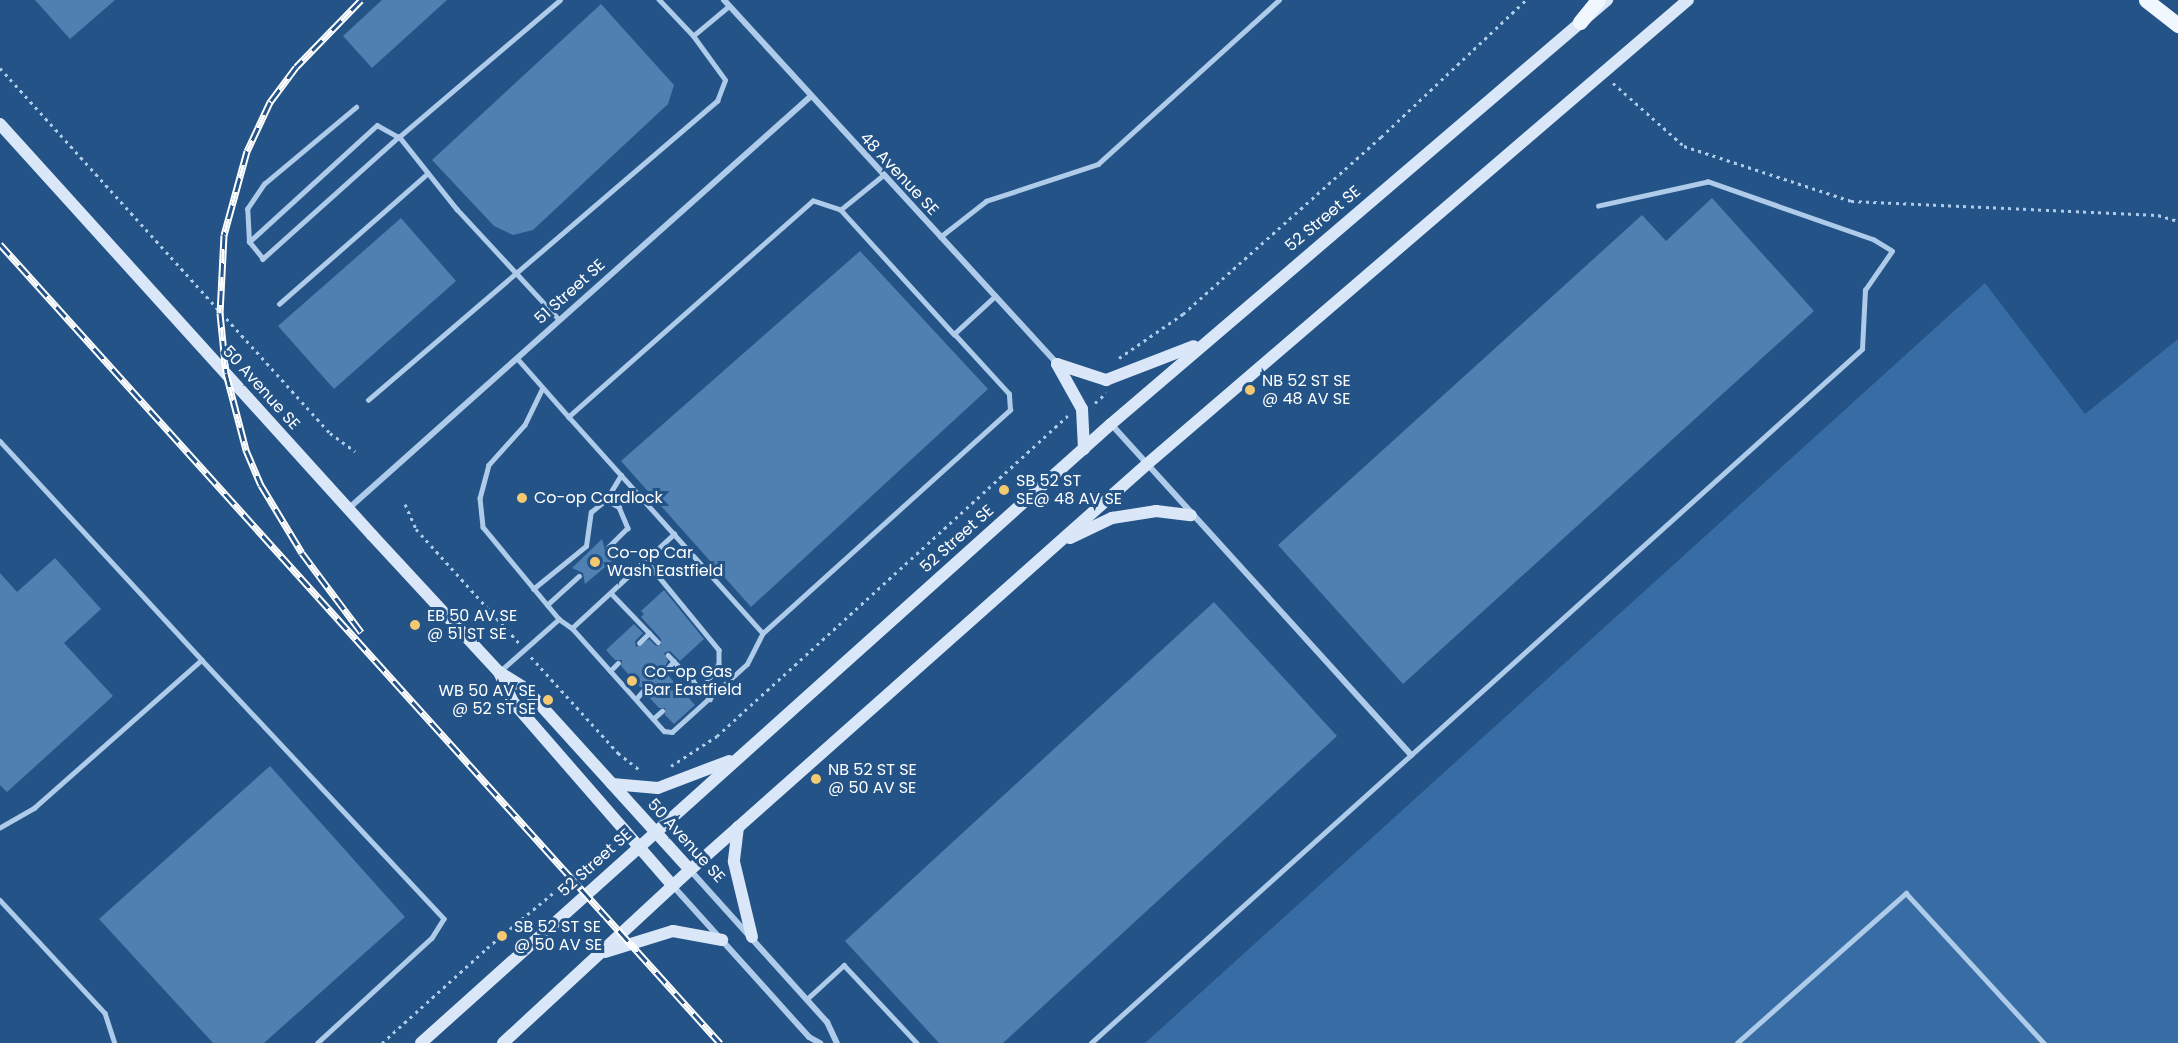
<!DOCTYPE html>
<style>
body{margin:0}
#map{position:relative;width:2178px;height:1043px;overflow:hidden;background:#235387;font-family:Poppins,sans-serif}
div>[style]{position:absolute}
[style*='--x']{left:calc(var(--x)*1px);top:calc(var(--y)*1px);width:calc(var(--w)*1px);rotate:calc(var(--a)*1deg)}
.green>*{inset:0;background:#376da4}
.building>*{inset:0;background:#507fb1}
.path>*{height:3px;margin-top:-1.5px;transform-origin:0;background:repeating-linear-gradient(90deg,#aecbe9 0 3px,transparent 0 7.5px)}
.lane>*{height:4.5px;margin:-2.25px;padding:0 2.25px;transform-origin:2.25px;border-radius:2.25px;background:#aecbe9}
.street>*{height:6px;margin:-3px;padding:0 3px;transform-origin:3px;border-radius:3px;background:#aecbe9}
.secondary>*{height:12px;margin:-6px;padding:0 6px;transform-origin:6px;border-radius:6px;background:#d9e7f8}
.primary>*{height:15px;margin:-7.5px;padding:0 7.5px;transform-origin:7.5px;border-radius:7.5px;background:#f1f7fe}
.rail>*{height:7px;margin-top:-3.5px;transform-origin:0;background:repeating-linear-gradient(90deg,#235387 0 14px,#fff 0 28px);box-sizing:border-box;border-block:2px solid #fff}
.dots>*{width:16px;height:16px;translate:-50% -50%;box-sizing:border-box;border:3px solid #235387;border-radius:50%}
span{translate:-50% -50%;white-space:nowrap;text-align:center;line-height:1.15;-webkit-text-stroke:6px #235387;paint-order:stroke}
.street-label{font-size:16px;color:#fff}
.poi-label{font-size:16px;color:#fff}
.left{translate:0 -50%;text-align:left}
.right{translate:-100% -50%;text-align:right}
</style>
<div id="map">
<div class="green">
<div style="clip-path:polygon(1985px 283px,2085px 414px,2178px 339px,2178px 1043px,1145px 1043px)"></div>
</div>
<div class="building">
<div style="clip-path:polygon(35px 0,115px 0,70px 39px)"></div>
<div style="clip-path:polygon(382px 0,447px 0,372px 68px,343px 36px)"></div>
<div style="clip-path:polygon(601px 4px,674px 85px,668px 104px,533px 230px,513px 235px,494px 226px,432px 160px)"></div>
<div style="clip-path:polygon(1712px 198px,1814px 311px,1403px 684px,1278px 545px,1642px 215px,1666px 241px)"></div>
<div style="clip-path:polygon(401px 218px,456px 281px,334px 389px,278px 326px)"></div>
<div style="clip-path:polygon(860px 251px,988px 389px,751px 607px,621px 461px)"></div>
<div style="clip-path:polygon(602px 539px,605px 550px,618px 556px,585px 584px,583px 573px,572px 568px)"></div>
<div style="clip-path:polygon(55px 558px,101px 609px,64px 643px,113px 696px,7px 792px,0 785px,0 573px,17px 592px)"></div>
<div style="clip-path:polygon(664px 590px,704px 639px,680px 661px,670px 651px,664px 653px,668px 661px,661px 673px,668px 675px,680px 689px,680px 695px,686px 695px,695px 705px,674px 724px,665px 715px,665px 708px,659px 708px,646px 694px,646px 688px,640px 687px,621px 666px,622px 660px,615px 660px,606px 650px,634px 624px,643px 633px,635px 641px,636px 647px,649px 639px,656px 646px,661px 645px,661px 639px,641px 617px,644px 614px,641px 611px)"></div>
<div style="clip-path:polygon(1214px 602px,1337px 736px,1003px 1043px,939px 1043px,845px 941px)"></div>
<div style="clip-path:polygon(270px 766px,405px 917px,264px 1043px,213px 1043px,99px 919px)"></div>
</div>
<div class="path">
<div style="--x:0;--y:68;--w:492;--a:47.9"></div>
<div style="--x:330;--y:433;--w:31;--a:36"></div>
<div style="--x:1613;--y:83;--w:95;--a:41.6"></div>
<div style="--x:1684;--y:146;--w:176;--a:18.2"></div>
<div style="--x:1851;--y:201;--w:307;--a:2.6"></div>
<div style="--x:2158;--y:215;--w:21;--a:17"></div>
<div style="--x:1119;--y:358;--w:78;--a:-34.5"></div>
<div style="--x:1183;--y:314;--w:266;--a:-41.8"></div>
<div style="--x:1381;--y:137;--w:199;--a:-43.4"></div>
<div style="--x:1095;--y:403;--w:15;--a:-42"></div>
<div style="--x:405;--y:504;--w:27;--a:66"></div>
<div style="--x:416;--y:529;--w:154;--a:47.9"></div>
<div style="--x:531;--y:657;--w:130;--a:47.8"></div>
<div style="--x:618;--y:753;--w:29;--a:38"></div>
<div style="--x:671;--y:766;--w:55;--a:-33.1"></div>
<div style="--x:717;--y:736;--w:475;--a:-42.4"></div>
<div style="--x:382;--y:1043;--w:142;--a:-42.1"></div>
<div style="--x:487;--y:948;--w:155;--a:-39.8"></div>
</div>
<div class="lane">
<div style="--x:693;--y:36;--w:47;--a:-39.8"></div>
<div style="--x:377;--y:125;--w:25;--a:29"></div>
<div style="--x:399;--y:137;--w:183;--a:138.1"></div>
<div style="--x:263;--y:259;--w:22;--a:-129"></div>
<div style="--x:249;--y:242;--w:173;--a:-42.4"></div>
<div style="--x:883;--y:176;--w:54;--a:141"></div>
<div style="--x:841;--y:210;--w:168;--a:47.7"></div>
<div style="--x:954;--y:334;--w:56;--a:-42.8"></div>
<div style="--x:841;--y:210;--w:29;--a:-162"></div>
<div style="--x:813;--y:201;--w:326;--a:138.5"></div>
<div style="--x:569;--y:417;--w:290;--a:48.1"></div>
<div style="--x:763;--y:633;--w:333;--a:-42.1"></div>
<div style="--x:1010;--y:410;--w:16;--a:-94"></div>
<div style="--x:1009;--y:394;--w:81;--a:-132.5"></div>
<div style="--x:940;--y:237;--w:58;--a:-38"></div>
<div style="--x:986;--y:201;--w:118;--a:-18.3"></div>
<div style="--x:1098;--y:164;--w:244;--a:-42.2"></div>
<div style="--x:249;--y:242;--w:33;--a:-93"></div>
<div style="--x:247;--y:209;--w:30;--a:-56"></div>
<div style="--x:264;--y:184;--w:120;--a:-39.9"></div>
<div style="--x:279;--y:304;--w:198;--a:-41.3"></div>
<div style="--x:559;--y:320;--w:150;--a:-132.8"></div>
<div style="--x:457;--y:210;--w:93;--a:-128.5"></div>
<div style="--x:399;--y:137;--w:211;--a:-40.4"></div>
<div style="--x:517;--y:358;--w:79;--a:48.6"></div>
<div style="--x:543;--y:388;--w:41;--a:115.9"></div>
<div style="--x:525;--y:425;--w:54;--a:132"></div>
<div style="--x:489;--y:465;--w:34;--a:105"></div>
<div style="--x:480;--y:498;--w:29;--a:84"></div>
<div style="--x:483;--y:527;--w:119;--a:50.4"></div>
<div style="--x:368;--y:400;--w:460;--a:-40.6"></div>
<div style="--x:717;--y:101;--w:22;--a:-69"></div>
<div style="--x:725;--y:80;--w:54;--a:-126"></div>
<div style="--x:693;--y:36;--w:50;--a:-133.4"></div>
<div style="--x:0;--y:441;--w:298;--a:47.3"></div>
<div style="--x:202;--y:660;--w:223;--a:138.5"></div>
<div style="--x:35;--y:808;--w:40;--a:150.3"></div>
<div style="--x:606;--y:500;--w:29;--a:-59"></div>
<div style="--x:646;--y:561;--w:115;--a:50.6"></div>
<div style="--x:719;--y:650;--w:14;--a:90"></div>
<div style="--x:719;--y:664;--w:31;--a:123"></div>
<div style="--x:533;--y:589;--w:68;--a:-39.1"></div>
<div style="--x:586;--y:546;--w:34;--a:-82"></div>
<div style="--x:591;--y:512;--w:19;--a:-39"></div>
<div style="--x:606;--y:500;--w:15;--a:28"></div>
<div style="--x:619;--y:507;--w:23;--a:67"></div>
<div style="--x:628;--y:528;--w:27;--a:135"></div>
<div style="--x:611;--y:593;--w:68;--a:46.2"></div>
<div style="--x:547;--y:605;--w:43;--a:-42.2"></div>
<div style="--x:572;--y:628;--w:138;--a:48.2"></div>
<div style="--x:664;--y:731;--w:8;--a:7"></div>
<div style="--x:672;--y:732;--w:101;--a:-42.2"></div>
<div style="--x:747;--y:664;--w:35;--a:-63"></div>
<div style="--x:639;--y:643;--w:14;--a:-45"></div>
<div style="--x:668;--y:655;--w:61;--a:46.3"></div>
<div style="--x:202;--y:660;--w:354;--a:46.9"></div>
<div style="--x:444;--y:919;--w:22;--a:122"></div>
<div style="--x:432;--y:938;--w:155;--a:137.4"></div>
<div style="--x:610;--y:671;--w:11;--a:-45"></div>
<div style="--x:665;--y:671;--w:13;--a:-48"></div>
<div style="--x:499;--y:672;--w:80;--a:-41.5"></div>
<div style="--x:559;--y:619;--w:16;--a:35"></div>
<div style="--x:572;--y:628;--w:139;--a:-42.7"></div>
<div style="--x:683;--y:692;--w:15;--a:-48"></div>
<div style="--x:636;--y:699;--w:11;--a:-49"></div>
<div style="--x:653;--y:719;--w:12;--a:-42"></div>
<div style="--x:0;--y:900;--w:154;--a:47.1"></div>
<div style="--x:105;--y:1013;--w:32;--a:72"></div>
<div style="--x:807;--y:999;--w:50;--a:-42.6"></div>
<div style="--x:844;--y:965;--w:107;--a:46.9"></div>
<div style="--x:1091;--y:1043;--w:1037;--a:-41.99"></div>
<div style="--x:1862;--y:349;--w:59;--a:-87.1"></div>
<div style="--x:1865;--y:290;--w:47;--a:-55.3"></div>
<div style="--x:1892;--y:251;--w:21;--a:-149"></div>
<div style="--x:1874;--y:240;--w:176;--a:-160.7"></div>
<div style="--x:1708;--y:182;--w:112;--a:167.6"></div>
<div style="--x:1737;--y:1043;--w:226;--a:-41.6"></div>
<div style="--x:1906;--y:893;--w:204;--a:47.4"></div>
</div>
<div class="street">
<div style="--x:724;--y:0;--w:493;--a:47.5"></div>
<div style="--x:1111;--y:424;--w:447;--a:47.8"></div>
<div style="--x:348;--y:509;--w:619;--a:-41.73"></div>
<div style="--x:690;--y:870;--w:205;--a:48"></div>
<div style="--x:827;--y:1022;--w:23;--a:65"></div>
<div style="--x:673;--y:886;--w:203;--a:48"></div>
<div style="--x:809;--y:1037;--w:13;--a:29"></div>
</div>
<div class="secondary">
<div style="--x:0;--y:124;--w:554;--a:47.85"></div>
<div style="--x:372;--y:535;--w:187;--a:47.2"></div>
<div style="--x:499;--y:672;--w:32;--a:32"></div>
<div style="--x:526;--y:689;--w:244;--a:47.8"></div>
<div style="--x:1057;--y:364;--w:52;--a:18.1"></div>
<div style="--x:1106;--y:380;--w:94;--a:-21.1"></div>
<div style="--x:1057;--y:364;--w:51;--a:60.9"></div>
<div style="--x:1082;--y:409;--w:40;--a:87.1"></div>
<div style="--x:1070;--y:538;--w:47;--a:-25.5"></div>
<div style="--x:1112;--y:518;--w:45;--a:-9"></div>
<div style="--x:1156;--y:511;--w:35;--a:7"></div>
<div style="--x:499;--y:672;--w:33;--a:65"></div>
<div style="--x:513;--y:702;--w:244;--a:49"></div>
<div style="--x:612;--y:784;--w:46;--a:5"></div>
<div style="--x:658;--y:788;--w:76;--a:-20.8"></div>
<div style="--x:738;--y:827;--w:35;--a:97"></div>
<div style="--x:734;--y:862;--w:77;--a:76.5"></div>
<div style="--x:605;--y:952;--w:71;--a:-17.2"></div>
<div style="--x:673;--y:931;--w:50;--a:10.4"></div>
<div style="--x:421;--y:1043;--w:927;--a:-41.9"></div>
<div style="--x:1111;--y:424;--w:653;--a:-40.53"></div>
<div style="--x:503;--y:1043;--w:255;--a:-42.8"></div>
<div style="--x:690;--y:870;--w:610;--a:-41.61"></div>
<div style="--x:1146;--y:465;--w:714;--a:-40.63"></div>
</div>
<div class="primary">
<div style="--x:2146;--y:0;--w:41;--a:38"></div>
<div style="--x:1580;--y:22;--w:28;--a:-51"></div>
</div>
<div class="rail">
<div style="--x:361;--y:0;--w:93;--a:134.1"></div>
<div style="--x:296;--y:67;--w:44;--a:126.6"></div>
<div style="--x:270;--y:102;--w:54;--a:115.1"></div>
<div style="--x:247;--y:151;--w:87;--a:105.3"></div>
<div style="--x:224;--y:235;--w:78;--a:92.9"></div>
<div style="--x:220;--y:313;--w:60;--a:84.3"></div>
<div style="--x:226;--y:373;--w:80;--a:75.4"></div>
<div style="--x:246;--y:450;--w:38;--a:67"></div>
<div style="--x:261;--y:485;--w:79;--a:58.9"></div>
<div style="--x:302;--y:553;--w:99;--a:53.2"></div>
<div style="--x:0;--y:244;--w:1076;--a:47.98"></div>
</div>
<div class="dots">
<div style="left:1250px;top:390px;background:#f5c971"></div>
<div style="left:1004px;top:490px;background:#f5c971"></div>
<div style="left:522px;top:498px;background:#f5c971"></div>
<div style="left:595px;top:562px;background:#f5c971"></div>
<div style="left:415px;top:625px;background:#f5c971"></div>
<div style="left:632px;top:681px;background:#f5c971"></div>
<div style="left:548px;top:700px;background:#f5c971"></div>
<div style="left:816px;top:779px;background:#f5c971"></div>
<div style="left:502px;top:936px;background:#f5c971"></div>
</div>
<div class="street-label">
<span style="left:899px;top:174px;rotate:47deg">48 Avenue SE</span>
<span style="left:1323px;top:219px;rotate:-40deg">52 Street SE</span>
<span style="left:570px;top:292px;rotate:-42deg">51 Street SE</span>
<span style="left:261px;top:388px;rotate:48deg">50 Avenue SE</span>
<span style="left:957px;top:539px;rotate:-42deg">52 Street SE</span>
<span style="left:686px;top:841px;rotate:48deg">50 Avenue SE</span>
<span style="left:595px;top:863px;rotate:-42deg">52 Street SE</span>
</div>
<div class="poi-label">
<span class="left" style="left:1262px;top:390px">NB 52 ST SE<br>@ 48 AV SE</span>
<span class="left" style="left:1016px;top:490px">SB 52 ST<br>SE@ 48 AV SE</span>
<span class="left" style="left:534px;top:498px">Co-op Cardlock</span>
<span class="left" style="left:607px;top:562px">Co-op Car<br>Wash Eastfield</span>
<span class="left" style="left:427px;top:625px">EB 50 AV SE<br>@ 51 ST SE</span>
<span class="left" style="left:644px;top:681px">Co-op Gas<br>Bar Eastfield</span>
<span class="right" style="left:536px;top:700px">WB 50 AV SE<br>@ 52 ST SE</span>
<span class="left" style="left:828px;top:779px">NB 52 ST SE<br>@ 50 AV SE</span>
<span class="left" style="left:514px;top:936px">SB 52 ST SE<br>@ 50 AV SE</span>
</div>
</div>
